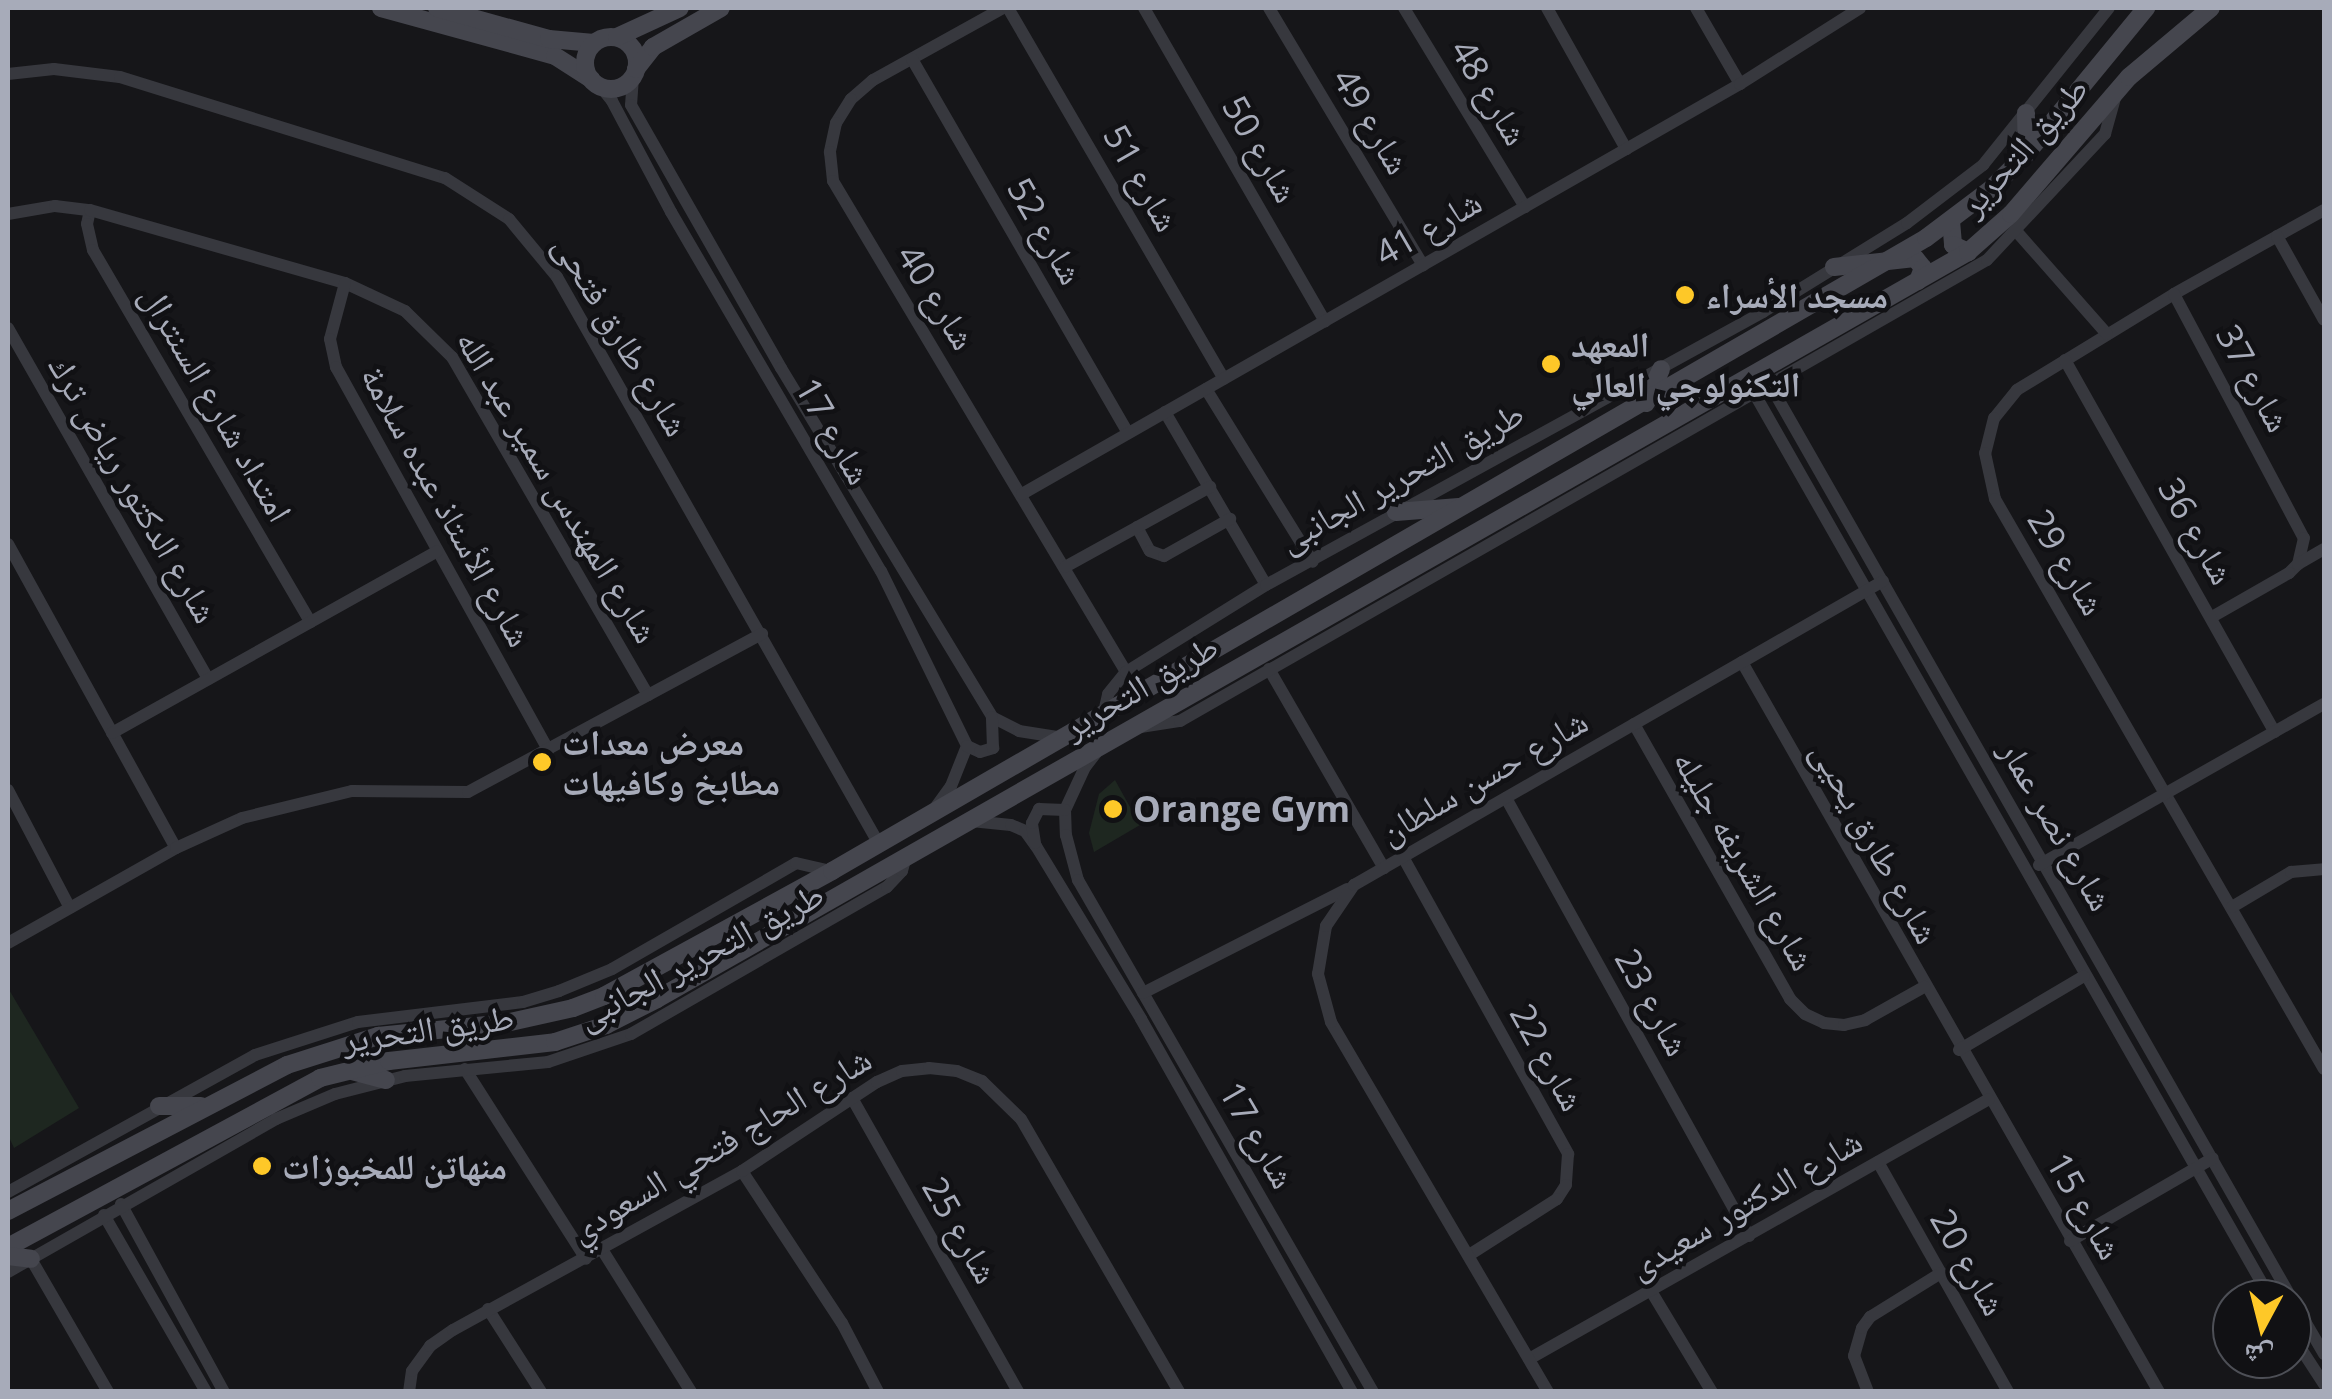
<!DOCTYPE html>
<meta charset="utf-8">
<style>
body{margin:0}
#map{position:relative;width:2332px;height:1399px;overflow:hidden;background:#161619;font-family:"Open Sans","Noto Naskh Arabic",sans-serif}
div>[style]{position:absolute}
[style*='--x']{left:calc(var(--x)*1px);top:calc(var(--y)*1px);width:calc(var(--w)*1px);rotate:calc(var(--a)*1deg)}
.green>*{inset:0;background:#1e2720}
.street>*{height:12px;margin:-6px;padding:0 6px;transform-origin:6px;border-radius:6px;background:#37383e}
.secondary>*{height:18px;margin:-9px;padding:0 9px;transform-origin:9px;border-radius:9px;background:#45464e}
.secondary>.ring{margin:-9px;padding:0;box-sizing:content-box;background:none;border:18px solid #45464e;border-radius:50%}
.dots>*{width:28px;height:28px;translate:-50% -50%;box-sizing:border-box;border:5px solid #111114;border-radius:50%}
span{translate:-50% -50%;white-space:nowrap;text-align:center;line-height:1.15;-webkit-text-stroke:9px #111114;paint-order:stroke}
.street-label{font-size:35px;color:#a7abb9}
.poi-label{font-size:35px;color:#a7abb9;font-weight:700}
.left{translate:0 -50%;text-align:left}
.frame{position:absolute;inset:0;border:10px solid #a7abb9;pointer-events:none}
.north{position:absolute;left:2212px;top:1279px;width:100px;height:100px;box-sizing:border-box;background:#111114;border:2px solid #4d4f56;border-radius:50%;rotate:187deg;font-size:28px;font-weight:700;line-height:40px;text-align:center;color:#a7abb9}
.north::after{content:'';display:block;margin:auto;width:35px;height:45px;background:#fec828;clip-path:polygon(50% 0,100% 100%,50% 72%,0 100%)}
</style>
<div id="map">
<div class="green">
<div style="clip-path:polygon(1115px 780px,1140px 825px,1094px 852px,1089px 833px,1099px 794px)"></div>
<div style="clip-path:polygon(8px 988px,79px 1108px,14px 1148px,8px 1135px)"></div>
</div>
<div class="street">
<div style="--x:1003;--y:8;--w:149;--a:151"></div>
<div style="--x:873;--y:80;--w:29;--a:139"></div>
<div style="--x:851;--y:99;--w:28;--a:122"></div>
<div style="--x:836;--y:123;--w:30;--a:102"></div>
<div style="--x:830;--y:152;--w:29;--a:84"></div>
<div style="--x:833;--y:181;--w:572;--a:59.17"></div>
<div style="--x:1008;--y:8;--w:429;--a:59.8"></div>
<div style="--x:1144;--y:8;--w:362;--a:60"></div>
<div style="--x:1269;--y:8;--w:300;--a:59.1"></div>
<div style="--x:1404;--y:8;--w:233;--a:58.7"></div>
<div style="--x:1547;--y:8;--w:162;--a:60.7"></div>
<div style="--x:1696;--y:8;--w:88;--a:59.9"></div>
<div style="--x:912;--y:59;--w:432;--a:60"></div>
<div style="--x:8;--y:74;--w:46;--a:-6.2"></div>
<div style="--x:54;--y:69;--w:66;--a:6.9"></div>
<div style="--x:120;--y:77;--w:340;--a:17.3"></div>
<div style="--x:445;--y:178;--w:76;--a:32.6"></div>
<div style="--x:509;--y:219;--w:75;--a:50.4"></div>
<div style="--x:557;--y:277;--w:652;--a:60.41"></div>
<div style="--x:633;--y:77;--w:28;--a:94"></div>
<div style="--x:631;--y:105;--w:303;--a:60.3"></div>
<div style="--x:781;--y:368;--w:408;--a:58.8"></div>
<div style="--x:992;--y:717;--w:30;--a:27"></div>
<div style="--x:1019;--y:731;--w:45;--a:9"></div>
<div style="--x:600;--y:86;--w:19;--a:51"></div>
<div style="--x:612;--y:101;--w:126;--a:62"></div>
<div style="--x:671;--y:212;--w:416;--a:59.7"></div>
<div style="--x:881;--y:571;--w:195;--a:63.8"></div>
<div style="--x:967;--y:746;--w:43;--a:111.8"></div>
<div style="--x:951;--y:786;--w:29;--a:126"></div>
<div style="--x:90;--y:210;--w:14;--a:102"></div>
<div style="--x:87;--y:224;--w:27;--a:77"></div>
<div style="--x:93;--y:250;--w:431;--a:59.7"></div>
<div style="--x:2324;--y:210;--w:172;--a:150.8"></div>
<div style="--x:2174;--y:294;--w:184;--a:148.6"></div>
<div style="--x:2017;--y:390;--w:36;--a:129"></div>
<div style="--x:1994;--y:418;--w:36;--a:104"></div>
<div style="--x:1985;--y:453;--w:47;--a:77.7"></div>
<div style="--x:1995;--y:499;--w:658;--a:60.01"></div>
<div style="--x:8;--y:214;--w:48;--a:-9.7"></div>
<div style="--x:55;--y:206;--w:35;--a:7"></div>
<div style="--x:90;--y:210;--w:265;--a:16"></div>
<div style="--x:345;--y:283;--w:66;--a:25"></div>
<div style="--x:405;--y:311;--w:66;--a:44.4"></div>
<div style="--x:452;--y:357;--w:391;--a:59.9"></div>
<div style="--x:2017;--y:232;--w:136;--a:48.6"></div>
<div style="--x:2277;--y:236;--w:96;--a:60.8"></div>
<div style="--x:345;--y:283;--w:58;--a:105"></div>
<div style="--x:330;--y:339;--w:29;--a:78"></div>
<div style="--x:336;--y:367;--w:438;--a:61"></div>
<div style="--x:2174;--y:294;--w:276;--a:62"></div>
<div style="--x:2304;--y:538;--w:27;--a:103"></div>
<div style="--x:2298;--y:564;--w:13;--a:135"></div>
<div style="--x:2289;--y:573;--w:89;--a:150.3"></div>
<div style="--x:8;--y:328;--w:404;--a:60.3"></div>
<div style="--x:2065;--y:360;--w:427;--a:60.6"></div>
<div style="--x:1769;--y:383;--w:1055;--a:60.28"></div>
<div style="--x:1206;--y:389;--w:203;--a:58.3"></div>
<div style="--x:1753;--y:391;--w:1045;--a:60.3"></div>
<div style="--x:1165;--y:412;--w:200;--a:59.7"></div>
<div style="--x:1022;--y:494;--w:827;--a:-29.73"></div>
<div style="--x:1740;--y:84;--w:142;--a:-32.3"></div>
<div style="--x:1137;--y:527;--w:27;--a:62"></div>
<div style="--x:1150;--y:551;--w:15;--a:20"></div>
<div style="--x:1164;--y:556;--w:76;--a:-29.3"></div>
<div style="--x:8;--y:544;--w:347;--a:61.1"></div>
<div style="--x:2298;--y:564;--w:30;--a:-30"></div>
<div style="--x:1065;--y:567;--w:166;--a:-28.9"></div>
<div style="--x:1742;--y:662;--w:841;--a:60.26"></div>
<div style="--x:1269;--y:669;--w:230;--a:60"></div>
<div style="--x:1104;--y:712;--w:18;--a:-77"></div>
<div style="--x:1108;--y:694;--w:28;--a:-51"></div>
<div style="--x:1126;--y:672;--w:165;--a:-31.9"></div>
<div style="--x:1266;--y:585;--w:567;--a:-28.78"></div>
<div style="--x:1763;--y:312;--w:169;--a:-31.7"></div>
<div style="--x:1907;--y:223;--w:96;--a:-37.3"></div>
<div style="--x:1983;--y:165;--w:201;--a:-51.3"></div>
<div style="--x:1634;--y:724;--w:316;--a:60.4"></div>
<div style="--x:1790;--y:999;--w:21;--a:45"></div>
<div style="--x:1805;--y:1014;--w:21;--a:25"></div>
<div style="--x:1824;--y:1023;--w:20;--a:6"></div>
<div style="--x:1844;--y:1025;--w:22;--a:-13"></div>
<div style="--x:1865;--y:1020;--w:68;--a:-29.2"></div>
<div style="--x:1134;--y:728;--w:47;--a:-8.7"></div>
<div style="--x:1180;--y:721;--w:929;--a:-29.74"></div>
<div style="--x:1987;--y:260;--w:173;--a:-46.9"></div>
<div style="--x:2105;--y:134;--w:45;--a:-74.4"></div>
<div style="--x:112;--y:733;--w:372;--a:-29.2"></div>
<div style="--x:967;--y:746;--w:14;--a:25"></div>
<div style="--x:980;--y:752;--w:14;--a:-17"></div>
<div style="--x:993;--y:748;--w:31;--a:-92"></div>
<div style="--x:1096;--y:753;--w:18;--a:128"></div>
<div style="--x:1085;--y:767;--w:47;--a:114.9"></div>
<div style="--x:1065;--y:810;--w:25;--a:88"></div>
<div style="--x:1066;--y:835;--w:47;--a:75.1"></div>
<div style="--x:1078;--y:880;--w:591;--a:60.05"></div>
<div style="--x:8;--y:790;--w:133;--a:62.3"></div>
<div style="--x:1506;--y:798;--w:501;--a:60.98"></div>
<div style="--x:971;--y:821;--w:40;--a:5.7"></div>
<div style="--x:1011;--y:825;--w:15;--a:23"></div>
<div style="--x:1025;--y:831;--w:19;--a:54"></div>
<div style="--x:1036;--y:846;--w:202;--a:58.7"></div>
<div style="--x:1141;--y:1019;--w:429;--a:60.5"></div>
<div style="--x:1035;--y:843;--w:20;--a:-99"></div>
<div style="--x:1032;--y:823;--w:16;--a:-63"></div>
<div style="--x:1039;--y:809;--w:26;--a:2"></div>
<div style="--x:1403;--y:857;--w:340;--a:60.9"></div>
<div style="--x:1568;--y:1154;--w:31;--a:94"></div>
<div style="--x:1566;--y:1185;--w:17;--a:123"></div>
<div style="--x:1557;--y:1199;--w:104;--a:147.5"></div>
<div style="--x:2039;--y:865;--w:327;--a:-29.5"></div>
<div style="--x:2232;--y:907;--w:69;--a:-30.7"></div>
<div style="--x:2291;--y:872;--w:33;--a:-5"></div>
<div style="--x:8;--y:943;--w:193;--a:-29.5"></div>
<div style="--x:176;--y:848;--w:72;--a:-24.4"></div>
<div style="--x:242;--y:818;--w:113;--a:-13.8"></div>
<div style="--x:352;--y:791;--w:116;--a:0.5"></div>
<div style="--x:468;--y:792;--w:334;--a:-28.3"></div>
<div style="--x:1143;--y:993;--w:229;--a:-27"></div>
<div style="--x:1959;--y:1050;--w:145;--a:-30.6"></div>
<div style="--x:465;--y:1069;--w:225;--a:57.5"></div>
<div style="--x:852;--y:1098;--w:338;--a:60.5"></div>
<div style="--x:1878;--y:1162;--w:264;--a:60.5"></div>
<div style="--x:742;--y:1171;--w:182;--a:56.7"></div>
<div style="--x:842;--y:1323;--w:78;--a:62.4"></div>
<div style="--x:8;--y:1192;--w:282;--a:-29"></div>
<div style="--x:255;--y:1055;--w:108;--a:-17.8"></div>
<div style="--x:358;--y:1022;--w:166;--a:-6.9"></div>
<div style="--x:523;--y:1002;--w:38;--a:-17"></div>
<div style="--x:559;--y:991;--w:57;--a:-22.5"></div>
<div style="--x:612;--y:969;--w:212;--a:-29.9"></div>
<div style="--x:796;--y:863;--w:37;--a:13"></div>
<div style="--x:121;--y:1204;--w:214;--a:61.3"></div>
<div style="--x:104;--y:1215;--w:204;--a:60"></div>
<div style="--x:2070;--y:1241;--w:165;--a:-30.1"></div>
<div style="--x:603;--y:1251;--w:166;--a:58"></div>
<div style="--x:31;--y:1259;--w:154;--a:59.9"></div>
<div style="--x:8;--y:1272;--w:309;--a:-29.7"></div>
<div style="--x:276;--y:1119;--w:64;--a:-23"></div>
<div style="--x:335;--y:1094;--w:72;--a:-14.4"></div>
<div style="--x:405;--y:1076;--w:144;--a:-5.6"></div>
<div style="--x:548;--y:1062;--w:88;--a:-18.6"></div>
<div style="--x:631;--y:1034;--w:295;--a:-29.9"></div>
<div style="--x:887;--y:887;--w:22;--a:-47"></div>
<div style="--x:902;--y:871;--w:16;--a:-75"></div>
<div style="--x:1651;--y:1291;--w:118;--a:58.9"></div>
<div style="--x:2292;--y:1299;--w:64;--a:59.8"></div>
<div style="--x:488;--y:1309;--w:98;--a:57.4"></div>
<div style="--x:2292;--y:1335;--w:59;--a:56.9"></div>
<div style="--x:1529;--y:1359;--w:528;--a:-29.48"></div>
<div style="--x:409;--y:1392;--w:21;--a:-82"></div>
<div style="--x:412;--y:1371;--w:31;--a:-54"></div>
<div style="--x:430;--y:1346;--w:28;--a:-35"></div>
<div style="--x:453;--y:1330;--w:330;--a:-28.8"></div>
<div style="--x:742;--y:1171;--w:162;--a:-33.4"></div>
<div style="--x:877;--y:1082;--w:27;--a:-24"></div>
<div style="--x:902;--y:1071;--w:27;--a:-6"></div>
<div style="--x:929;--y:1068;--w:28;--a:6"></div>
<div style="--x:957;--y:1071;--w:27;--a:22"></div>
<div style="--x:982;--y:1081;--w:54;--a:44.3"></div>
<div style="--x:1021;--y:1119;--w:315;--a:59.9"></div>
<div style="--x:1548;--y:1392;--w:429;--a:-120.4"></div>
<div style="--x:1331;--y:1022;--w:50;--a:-105.2"></div>
<div style="--x:1318;--y:974;--w:49;--a:-80.5"></div>
<div style="--x:1326;--y:926;--w:50;--a:-55.7"></div>
<div style="--x:1354;--y:885;--w:610;--a:-29.88"></div>
<div style="--x:1868;--y:1392;--w:39;--a:-111"></div>
<div style="--x:1854;--y:1356;--w:29;--a:-74"></div>
<div style="--x:1862;--y:1328;--w:14;--a:-54"></div>
<div style="--x:1870;--y:1317;--w:84;--a:-31.8"></div>
</div>
<div class="secondary">
<div style="--x:381;--y:8;--w:180;--a:15.4"></div>
<div style="--x:555;--y:56;--w:43;--a:32.6"></div>
<div style="--x:437;--y:8;--w:116;--a:15.5"></div>
<div style="--x:549;--y:39;--w:45;--a:5.1"></div>
<div class="ring" style="left:585px;top:37px;width:34px;height:34px"></div>
<div style="--x:617;--y:37;--w:69;--a:-24.7"></div>
<div style="--x:636;--y:69;--w:28;--a:-52"></div>
<div style="--x:653;--y:47;--w:78;--a:-29.8"></div>
<div style="--x:2026;--y:113;--w:40;--a:88.6"></div>
<div style="--x:1951;--y:221;--w:24;--a:85"></div>
<div style="--x:1953;--y:245;--w:17;--a:25"></div>
<div style="--x:1834;--y:267;--w:81;--a:-6.3"></div>
<div style="--x:1915;--y:258;--w:13;--a:51"></div>
<div style="--x:1923;--y:268;--w:14;--a:111"></div>
<div style="--x:1646;--y:403;--w:37;--a:-66"></div>
<div style="--x:1396;--y:512;--w:63;--a:-4.5"></div>
<div style="--x:352;--y:1071;--w:35;--a:15"></div>
<div style="--x:159;--y:1106;--w:42;--a:0"></div>
<div style="--x:8;--y:1211;--w:315;--a:-27.6"></div>
<div style="--x:287;--y:1065;--w:96;--a:-17.7"></div>
<div style="--x:378;--y:1036;--w:129;--a:-5.8"></div>
<div style="--x:506;--y:1023;--w:69;--a:-12.6"></div>
<div style="--x:573;--y:1008;--w:33;--a:-21"></div>
<div style="--x:604;--y:996;--w:260;--a:-28.7"></div>
<div style="--x:832;--y:871;--w:1264;--a:-30.05"></div>
<div style="--x:1926;--y:238;--w:81;--a:-37"></div>
<div style="--x:1991;--y:189;--w:51;--a:-45"></div>
<div style="--x:2027;--y:153;--w:188;--a:-50.6"></div>
<div style="--x:8;--y:1247;--w:355;--a:-28.4"></div>
<div style="--x:320;--y:1078;--w:71;--a:-13.8"></div>
<div style="--x:389;--y:1061;--w:167;--a:-6.5"></div>
<div style="--x:555;--y:1042;--w:54;--a:-18.4"></div>
<div style="--x:606;--y:1025;--w:57;--a:-27"></div>
<div style="--x:657;--y:999;--w:1509;--a:-29.67"></div>
<div style="--x:1968;--y:252;--w:57;--a:-41.5"></div>
<div style="--x:2011;--y:214;--w:181;--a:-49.3"></div>
<div style="--x:2129;--y:77;--w:107;--a:-40.1"></div>
<div style="--x:8;--y:1256;--w:23;--a:7"></div>
</div>
<div class="dots">
<div style="left:1685px;top:295px;background:#fec828"></div>
<div style="left:1551px;top:364px;background:#fec828"></div>
<div style="left:542px;top:762px;background:#fec828"></div>
<div style="left:1113px;top:809px;background:#fec828"></div>
<div style="left:262px;top:1166px;background:#fec828"></div>
</div>
<div class="street-label">
<span style="left:1490px;top:92px;rotate:59deg">شارع 48</span>
<span style="left:1372px;top:121px;rotate:59deg">شارع 49</span>
<span style="left:2023px;top:146px;rotate:-48deg">طريق التحرير</span>
<span style="left:1261px;top:149px;rotate:60deg">شارع 50</span>
<span style="left:1142px;top:178px;rotate:60deg">شارع 51</span>
<span style="left:1428px;top:227px;rotate:-30deg">شارع 41</span>
<span style="left:1046px;top:231px;rotate:60deg">شارع 52</span>
<span style="left:937px;top:297px;rotate:58deg">شارع 40</span>
<span style="left:622px;top:335px;rotate:59deg">شارع طارق فتحى</span>
<span style="left:2254px;top:378px;rotate:61deg">شارع 37</span>
<span style="left:217px;top:403px;rotate:60deg">امتداد شارع السنترال</span>
<span style="left:834px;top:431px;rotate:60deg">شارع 17</span>
<span style="left:1401px;top:476px;rotate:-29deg">طريق التحرير الجانبى</span>
<span style="left:558px;top:486px;rotate:59deg">شارع المهندس سمير عبد الله</span>
<span style="left:134px;top:489px;rotate:60deg">شارع الدكتور رياض ترك</span>
<span style="left:447px;top:506px;rotate:61deg">شارع الأستاذ عبده سلامة</span>
<span style="left:2197px;top:531px;rotate:60deg">شارع 36</span>
<span style="left:2067px;top:562px;rotate:59deg">شارع 29</span>
<span style="left:1140px;top:686px;rotate:-30deg">طريق التحرير</span>
<span style="left:1483px;top:776px;rotate:-30deg">شارع حسن سلطان</span>
<span style="left:2057px;top:825px;rotate:60deg">شارع نصر عمار</span>
<span style="left:1876px;top:842px;rotate:61deg">شارع طارق يحيى</span>
<span style="left:1745px;top:860px;rotate:60deg">شارع الشريفه جليله</span>
<span style="left:700px;top:955px;rotate:-28deg">طريق التحرير الجانبى</span>
<span style="left:1653px;top:1002px;rotate:61deg">شارع 23</span>
<span style="left:428px;top:1028px;rotate:-8deg">طريق التحرير</span>
<span style="left:1548px;top:1057px;rotate:61deg">شارع 22</span>
<span style="left:1258px;top:1135px;rotate:60deg">شارع 17</span>
<span style="left:720px;top:1144px;rotate:-31deg">شارع الحاج فتحي السعودي</span>
<span style="left:1745px;top:1203px;rotate:-30deg">شارع الدكتور سعيدى</span>
<span style="left:2085px;top:1206px;rotate:60deg">شارع 15</span>
<span style="left:961px;top:1230px;rotate:60deg">شارع 25</span>
<span style="left:1969px;top:1262px;rotate:60deg">شارع 20</span>
</div>
<div class="poi-label">
<span class="left" style="left:1705px;top:295px">مسجد الأسراء</span>
<span class="left" style="left:1571px;top:364px">المعهد<br>التكنولوجي العالي</span>
<span class="left" style="left:562px;top:762px">معرض معدات<br>مطابخ وكافيهات</span>
<span class="left" style="left:1133px;top:809px">Orange Gym</span>
<span class="left" style="left:282px;top:1166px">منهاتن للمخبوزات</span>
</div>
<div class="frame"></div>
<div class="north">ش</div>
</div>
